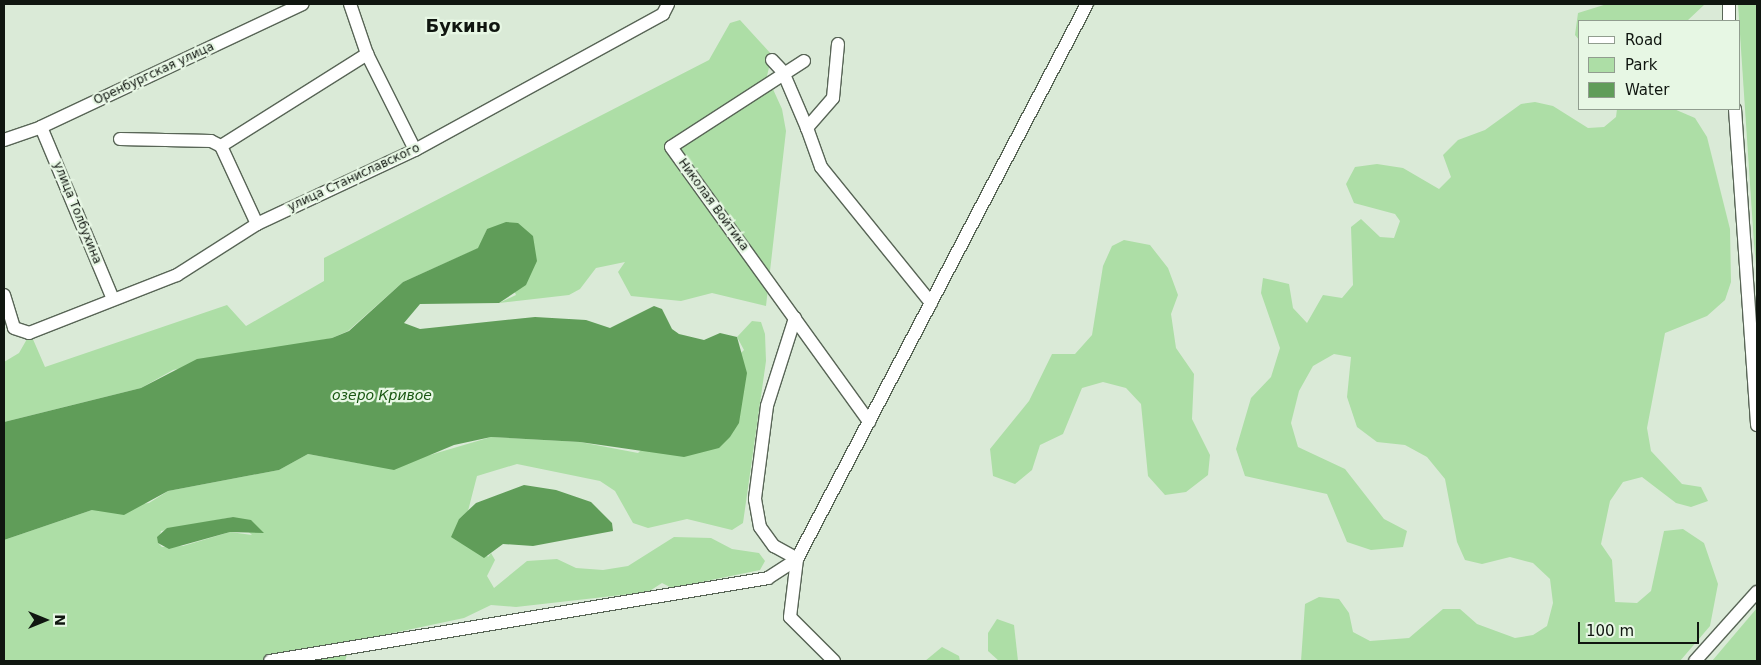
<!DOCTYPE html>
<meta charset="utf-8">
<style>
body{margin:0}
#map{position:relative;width:1761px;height:665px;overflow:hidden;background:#daead7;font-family:"DejaVu Sans",sans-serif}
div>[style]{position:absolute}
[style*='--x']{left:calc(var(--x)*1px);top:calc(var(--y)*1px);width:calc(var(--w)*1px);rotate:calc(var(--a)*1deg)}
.green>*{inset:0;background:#addea6}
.water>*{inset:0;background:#609d59}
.roads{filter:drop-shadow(1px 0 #586556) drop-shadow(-1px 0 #586556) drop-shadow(0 1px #586556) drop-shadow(0 -1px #586556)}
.minor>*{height:12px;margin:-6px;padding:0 6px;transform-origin:6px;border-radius:6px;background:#fff}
span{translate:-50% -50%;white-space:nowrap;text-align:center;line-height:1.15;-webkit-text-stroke:4.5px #e7f7e4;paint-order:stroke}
.street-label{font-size:12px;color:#101610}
.water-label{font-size:14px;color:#185611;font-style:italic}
.district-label{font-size:18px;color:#101610;font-weight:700}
.frame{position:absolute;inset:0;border:5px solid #101610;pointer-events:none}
.legend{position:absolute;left:1578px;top:20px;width:162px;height:90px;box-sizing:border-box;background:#e7f7e4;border:1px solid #919d8f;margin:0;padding:6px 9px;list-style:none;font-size:15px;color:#101610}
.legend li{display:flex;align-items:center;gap:10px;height:25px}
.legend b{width:25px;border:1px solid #919d8f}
.north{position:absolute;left:20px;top:595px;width:50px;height:50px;-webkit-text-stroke:4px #e7f7e4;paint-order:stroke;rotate:90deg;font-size:14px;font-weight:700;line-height:20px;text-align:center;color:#101610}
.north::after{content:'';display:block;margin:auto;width:18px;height:22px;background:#101610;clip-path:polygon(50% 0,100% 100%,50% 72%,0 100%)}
.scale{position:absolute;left:1578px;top:622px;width:121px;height:22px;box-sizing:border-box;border:2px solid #101610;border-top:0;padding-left:6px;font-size:15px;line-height:18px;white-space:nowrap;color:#101610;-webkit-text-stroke:4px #e7f7e4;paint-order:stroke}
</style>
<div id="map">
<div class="green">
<div style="clip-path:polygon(1607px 4px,1705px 4px,1687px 21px,1580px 21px,1580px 41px,1575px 35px,1578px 13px)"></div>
<div style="clip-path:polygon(1738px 4px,1757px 4px,1757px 275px,1754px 244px)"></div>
<div style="clip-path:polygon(740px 20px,772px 55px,767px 76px,782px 109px,786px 131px,766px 306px,712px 293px,681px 301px,631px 296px,618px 272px,625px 262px,596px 268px,580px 289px,569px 295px,499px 303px,516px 295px,487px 229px,479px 248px,403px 282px,348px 331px,332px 338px,173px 370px,141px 388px,4px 422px,4px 362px,19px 353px,27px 339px,32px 337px,45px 367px,227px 305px,246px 326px,324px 281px,324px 258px,709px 60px,730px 23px)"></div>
<div style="clip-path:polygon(1535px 102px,1553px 106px,1588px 128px,1604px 127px,1616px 117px,1617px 109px,1674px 109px,1695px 118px,1707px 137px,1730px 229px,1731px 282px,1725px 300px,1707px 316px,1665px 333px,1647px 428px,1651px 451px,1682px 484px,1701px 487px,1708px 501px,1691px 507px,1676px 503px,1642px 477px,1623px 482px,1610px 501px,1601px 544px,1612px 560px,1615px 602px,1637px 603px,1651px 591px,1664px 531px,1683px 529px,1704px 543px,1718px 584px,1710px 626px,1680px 661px,1301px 661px,1305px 604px,1319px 597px,1339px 599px,1349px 613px,1353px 632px,1370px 641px,1409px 638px,1443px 609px,1460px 609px,1477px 624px,1515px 638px,1533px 635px,1547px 626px,1553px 603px,1550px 579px,1533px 563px,1510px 557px,1482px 564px,1465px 560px,1457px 542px,1445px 479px,1427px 457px,1405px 445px,1377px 442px,1357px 427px,1347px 397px,1351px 357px,1334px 354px,1313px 366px,1299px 391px,1291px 423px,1298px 447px,1345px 469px,1384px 519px,1407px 531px,1403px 547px,1371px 550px,1347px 542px,1327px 494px,1245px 476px,1236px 449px,1251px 398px,1271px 377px,1280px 348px,1261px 293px,1263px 278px,1289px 284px,1293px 308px,1307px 323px,1323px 295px,1342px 298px,1353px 285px,1351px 227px,1361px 219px,1380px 237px,1394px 238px,1400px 221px,1395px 214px,1354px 203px,1346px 184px,1355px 167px,1377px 164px,1403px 168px,1439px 189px,1451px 177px,1443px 155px,1458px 140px,1485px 130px,1521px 104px)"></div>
<div style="clip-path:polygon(1124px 240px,1150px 245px,1168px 268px,1178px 295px,1171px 314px,1176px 348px,1194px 374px,1192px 419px,1210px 455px,1208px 475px,1186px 492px,1165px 495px,1148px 476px,1141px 404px,1126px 388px,1103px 382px,1082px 388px,1063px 434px,1040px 445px,1032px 470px,1015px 484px,993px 476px,990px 449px,1029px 401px,1052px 354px,1075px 354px,1092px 335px,1103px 266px,1112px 246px)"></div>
<div style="clip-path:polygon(evenodd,752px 321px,761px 322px,765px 334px,766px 361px,743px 523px,732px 530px,687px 519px,648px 528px,633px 523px,615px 491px,600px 481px,517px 464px,477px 476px,468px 511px,459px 519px,488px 557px,491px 553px,495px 560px,487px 576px,494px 588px,527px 561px,557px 559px,576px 568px,603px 570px,628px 566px,674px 537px,711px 538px,732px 549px,759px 553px,765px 561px,760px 570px,672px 588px,662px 583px,648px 592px,516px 607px,491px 605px,464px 618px,369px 638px,348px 652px,345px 661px,4px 661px,4px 540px,92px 510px,149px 503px,168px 491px,279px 470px,308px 454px,363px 464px,430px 455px,491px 437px,580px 442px,638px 453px,744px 350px,737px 337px,752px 321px,233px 517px,252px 535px,230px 532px,183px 546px,162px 547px,158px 543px,161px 531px,233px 517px)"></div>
<div style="clip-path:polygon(1757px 608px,1757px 661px,1712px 661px)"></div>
<div style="clip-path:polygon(997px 619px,1014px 625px,1018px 661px,999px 661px,988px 651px,988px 633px)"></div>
<div style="clip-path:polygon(942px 647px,959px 656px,960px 661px,925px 661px)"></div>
</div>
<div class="water">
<div style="clip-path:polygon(506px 222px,518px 223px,533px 236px,537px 261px,526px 285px,499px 303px,420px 304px,404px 323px,420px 329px,535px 317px,586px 320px,610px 328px,654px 306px,662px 309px,672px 329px,679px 334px,704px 340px,720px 333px,737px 337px,747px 373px,739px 423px,730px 437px,719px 448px,684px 457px,580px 442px,491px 437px,454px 445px,394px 470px,308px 454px,279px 470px,168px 491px,124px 515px,92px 510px,4px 540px,4px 422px,141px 388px,197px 359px,332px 338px,349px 331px,403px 282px,478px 248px,487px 229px)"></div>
<div style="clip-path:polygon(524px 485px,556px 490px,591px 502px,612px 523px,613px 531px,533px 546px,503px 544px,484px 558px,451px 537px,459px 519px,476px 503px)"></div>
<div style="clip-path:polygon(233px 517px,251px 520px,264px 533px,230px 532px,169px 549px,158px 543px,157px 537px,167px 528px)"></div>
</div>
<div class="roads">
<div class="minor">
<div style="--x:350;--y:4;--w:53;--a:71.2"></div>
<div style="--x:367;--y:54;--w:107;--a:63.4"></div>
<div style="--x:1729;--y:4;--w:17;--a:90"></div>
<div style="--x:838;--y:44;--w:54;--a:95.3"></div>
<div style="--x:833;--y:98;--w:40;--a:131"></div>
<div style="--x:807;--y:128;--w:41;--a:70.3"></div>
<div style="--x:821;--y:167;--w:175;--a:51"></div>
<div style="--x:772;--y:60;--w:16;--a:47"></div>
<div style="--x:783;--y:72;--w:61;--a:66.8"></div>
<div style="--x:804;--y:61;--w:158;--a:147.1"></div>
<div style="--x:671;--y:147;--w:339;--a:54.2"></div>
<div style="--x:1735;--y:109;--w:317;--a:86"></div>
<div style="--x:41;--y:127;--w:186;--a:67.3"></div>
<div style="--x:120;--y:139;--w:91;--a:1.3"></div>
<div style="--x:211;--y:141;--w:11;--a:27"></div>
<div style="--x:4;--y:140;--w:39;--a:-19"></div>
<div style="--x:41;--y:127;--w:289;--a:-25.2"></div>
<div style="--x:257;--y:224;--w:86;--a:-114.8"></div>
<div style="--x:221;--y:146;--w:173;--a:-32.2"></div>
<div style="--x:4;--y:295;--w:34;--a:73"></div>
<div style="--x:14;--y:328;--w:16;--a:18"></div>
<div style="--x:29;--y:333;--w:159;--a:-21.4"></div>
<div style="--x:177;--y:275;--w:95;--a:-32.5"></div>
<div style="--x:257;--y:224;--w:174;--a:-25.1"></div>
<div style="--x:415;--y:150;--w:283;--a:-28.7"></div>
<div style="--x:663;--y:14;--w:11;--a:-63"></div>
<div style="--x:795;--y:318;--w:92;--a:107.7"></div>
<div style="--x:767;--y:406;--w:94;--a:97.4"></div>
<div style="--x:755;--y:499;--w:28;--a:80"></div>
<div style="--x:760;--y:527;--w:24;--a:54"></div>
<div style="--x:774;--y:546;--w:26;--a:29"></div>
<div style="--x:270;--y:661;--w:505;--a:-9.46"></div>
<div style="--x:768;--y:578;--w:35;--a:-33"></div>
<div style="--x:834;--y:661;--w:62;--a:-135"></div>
<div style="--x:790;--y:617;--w:58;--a:-83.1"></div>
<div style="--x:797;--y:559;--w:626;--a:-62.41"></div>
<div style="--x:1695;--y:661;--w:93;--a:-48.1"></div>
</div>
</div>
<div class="street-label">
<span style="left:154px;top:74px;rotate:-25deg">Оренбургская улица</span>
<span style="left:354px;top:178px;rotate:-25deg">улица Станиславского</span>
<span style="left:713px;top:205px;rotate:54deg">Николая Войтика</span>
<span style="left:77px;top:213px;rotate:68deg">улица Толбухина</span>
</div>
<div class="water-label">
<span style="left:382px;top:395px">озеро Кривое</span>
</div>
<div class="district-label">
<span style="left:463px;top:26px">Букино</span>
</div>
<div class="frame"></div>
<ul class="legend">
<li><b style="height:6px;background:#fff"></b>Road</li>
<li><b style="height:14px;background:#addea6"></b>Park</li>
<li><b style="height:14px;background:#609d59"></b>Water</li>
</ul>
<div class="north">N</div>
<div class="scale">100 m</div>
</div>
